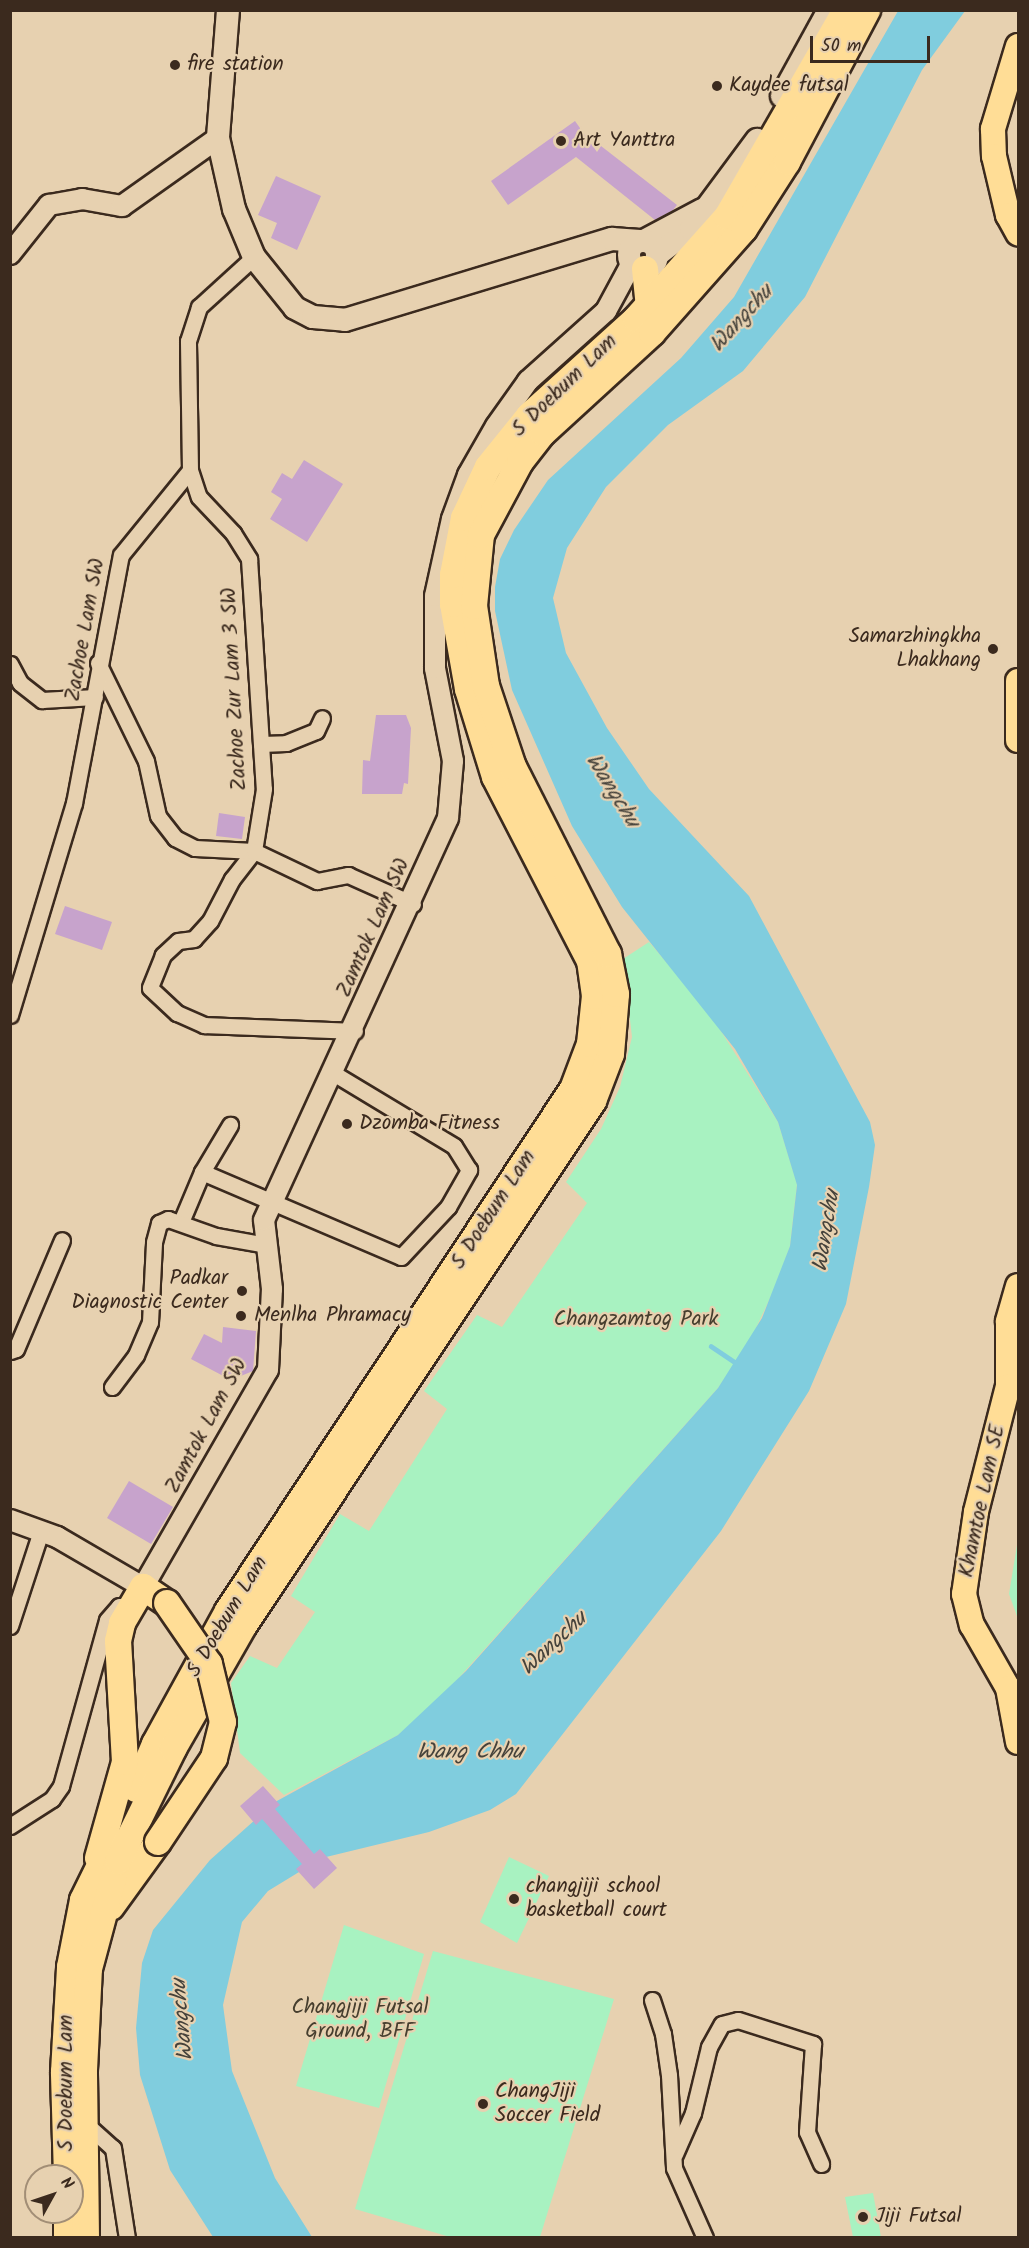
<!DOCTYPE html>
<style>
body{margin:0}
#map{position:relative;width:1029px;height:2248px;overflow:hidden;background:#e7d1b0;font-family:Kalam,sans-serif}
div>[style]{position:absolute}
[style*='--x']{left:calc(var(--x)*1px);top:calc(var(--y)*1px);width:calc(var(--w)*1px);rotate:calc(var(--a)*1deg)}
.green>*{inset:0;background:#a8f2c1}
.water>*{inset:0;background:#80cdde}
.stream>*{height:4.5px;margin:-2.25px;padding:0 2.25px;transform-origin:2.25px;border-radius:2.25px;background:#80cdde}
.building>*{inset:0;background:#c7a3cc}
.roads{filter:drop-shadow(2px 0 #3b2a1e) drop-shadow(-2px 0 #3b2a1e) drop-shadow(0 2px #3b2a1e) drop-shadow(0 -2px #3b2a1e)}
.minor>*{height:15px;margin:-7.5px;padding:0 7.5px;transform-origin:7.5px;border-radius:7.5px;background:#e7d1b0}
.tertiary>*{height:20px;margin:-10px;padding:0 10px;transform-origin:10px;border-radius:10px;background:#e7d1b0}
.secondary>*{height:22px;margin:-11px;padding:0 11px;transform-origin:11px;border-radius:11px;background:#e7d1b0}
.secondary>.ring{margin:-11px;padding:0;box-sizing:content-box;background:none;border:22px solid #e7d1b0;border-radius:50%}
.primary>*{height:24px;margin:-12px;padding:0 12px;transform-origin:12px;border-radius:12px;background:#ffdd96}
.trunk>*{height:26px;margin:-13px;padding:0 13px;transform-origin:13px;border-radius:13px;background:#ffdd96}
.bridges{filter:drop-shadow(2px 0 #3b2a1e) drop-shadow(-2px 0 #3b2a1e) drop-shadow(0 2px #3b2a1e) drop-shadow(0 -2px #3b2a1e)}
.trunk-bridge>*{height:26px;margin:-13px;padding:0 13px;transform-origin:13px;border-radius:13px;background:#ffdd96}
.dots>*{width:16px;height:16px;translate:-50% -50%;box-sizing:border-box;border:3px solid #e7d1b0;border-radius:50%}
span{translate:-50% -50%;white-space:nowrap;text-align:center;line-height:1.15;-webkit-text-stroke:4.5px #e7d1b0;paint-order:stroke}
.poi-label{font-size:21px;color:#3b2a1e}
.left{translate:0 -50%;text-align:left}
.right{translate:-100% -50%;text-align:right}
.street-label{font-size:21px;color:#3b2a1e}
.park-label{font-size:21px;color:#463e2e}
.water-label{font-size:22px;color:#45423b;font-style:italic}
.frame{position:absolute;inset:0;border:12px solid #3b2a1e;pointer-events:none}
.north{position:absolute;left:24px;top:2164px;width:60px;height:60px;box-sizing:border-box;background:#e7d1b0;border:2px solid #a28e76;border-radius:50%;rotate:50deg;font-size:16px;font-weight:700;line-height:24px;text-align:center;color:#3b2a1e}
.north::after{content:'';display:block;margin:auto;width:21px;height:27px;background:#3b2a1e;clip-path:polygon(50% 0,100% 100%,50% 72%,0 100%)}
.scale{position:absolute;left:810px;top:36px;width:120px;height:27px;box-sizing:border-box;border:3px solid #3b2a1e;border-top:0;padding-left:8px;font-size:18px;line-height:21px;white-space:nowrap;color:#3b2a1e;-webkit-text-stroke:4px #e7d1b0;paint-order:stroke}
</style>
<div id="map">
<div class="green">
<div style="clip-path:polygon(649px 942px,709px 1012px,778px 1122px,797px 1184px,790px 1246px,776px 1285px,750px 1341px,718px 1388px,439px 1700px,398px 1735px,284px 1795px,240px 1753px,231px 1683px,250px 1656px,277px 1668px,315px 1612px,291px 1596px,340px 1514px,369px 1531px,447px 1409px,424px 1391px,477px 1315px,502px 1327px,587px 1203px,566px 1182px,601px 1129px,620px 1087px,632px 1037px,623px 959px)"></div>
<div style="clip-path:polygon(1018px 1539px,1018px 1619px,1009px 1594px)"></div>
<div style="clip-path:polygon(509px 1857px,549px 1876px,517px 1943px,480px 1922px)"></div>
<div style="clip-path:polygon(344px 1925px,424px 1954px,379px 2108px,296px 2086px)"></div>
<div style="clip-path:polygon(433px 1951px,614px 1999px,540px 2237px,450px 2237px,355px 2209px)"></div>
<div style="clip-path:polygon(873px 2193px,881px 2237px,853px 2237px,845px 2197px)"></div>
</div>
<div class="water">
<div style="clip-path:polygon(898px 11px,965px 11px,922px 70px,805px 297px,743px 371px,668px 425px,606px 487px,567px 548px,553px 598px,566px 653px,607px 728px,649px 789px,749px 896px,870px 1122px,875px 1145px,869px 1187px,846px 1304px,809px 1391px,721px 1531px,516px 1794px,490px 1810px,429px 1832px,322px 1858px,268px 1891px,242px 1922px,223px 2005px,232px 2071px,275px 2178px,312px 2237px,213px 2237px,170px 2170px,140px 2075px,136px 2028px,142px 1963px,153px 1930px,210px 1860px,275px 1802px,398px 1735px,466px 1671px,718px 1388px,762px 1318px,790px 1246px,797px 1185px,778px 1122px,735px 1049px,622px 907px,572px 826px,512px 690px,495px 611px,495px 587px,500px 559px,514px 530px,548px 480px,681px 358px,734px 297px)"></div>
</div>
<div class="stream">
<div style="--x:711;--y:1346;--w:34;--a:34"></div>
</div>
<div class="building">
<div style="clip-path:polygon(575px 121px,597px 152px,601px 146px,677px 205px,673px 210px,655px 220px,576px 157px,508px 205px,491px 181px)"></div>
<div style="clip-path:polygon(276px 176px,321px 196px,297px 250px,271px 238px,277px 223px,258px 215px)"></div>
<div style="clip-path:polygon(304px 460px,343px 484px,307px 542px,270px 519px,282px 499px,271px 492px,282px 473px,292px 479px)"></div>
<div style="clip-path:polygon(376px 715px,406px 715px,411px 728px,408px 784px,404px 783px,402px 794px,362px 794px,363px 760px,370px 761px)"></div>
<div style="clip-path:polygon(219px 813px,245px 817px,242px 839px,216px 836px)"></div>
<div style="clip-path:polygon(65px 906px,112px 922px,102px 950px,55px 934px)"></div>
<div style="clip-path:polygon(223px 1327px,256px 1331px,253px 1371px,231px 1380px,191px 1359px,204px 1334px,222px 1343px)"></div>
<div style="clip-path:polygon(129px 1481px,173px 1507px,151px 1544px,107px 1518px)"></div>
<div style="clip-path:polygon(263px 1786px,280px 1805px,275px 1809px,314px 1854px,320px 1849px,337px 1868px,314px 1889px,296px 1869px,302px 1864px,262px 1819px,256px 1825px,240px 1806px)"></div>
</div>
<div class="roads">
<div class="minor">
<div style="--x:190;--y:470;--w:28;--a:72"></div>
<div style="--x:199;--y:497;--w:50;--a:46.6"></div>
<div style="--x:233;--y:533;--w:31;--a:58"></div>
<div style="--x:249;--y:559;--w:230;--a:86.3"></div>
<div style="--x:264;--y:789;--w:63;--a:99.2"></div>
<div style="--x:254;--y:851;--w:36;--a:128"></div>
<div style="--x:232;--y:879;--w:47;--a:117.6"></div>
<div style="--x:210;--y:921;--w:24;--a:132"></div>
<div style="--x:194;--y:939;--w:16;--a:173"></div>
<div style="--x:178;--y:941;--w:21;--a:137"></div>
<div style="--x:163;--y:955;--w:35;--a:112"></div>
<div style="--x:150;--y:988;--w:37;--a:43"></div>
<div style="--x:177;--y:1013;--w:30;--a:24"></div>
<div style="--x:204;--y:1025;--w:151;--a:2.3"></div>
<div style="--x:98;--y:663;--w:109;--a:63.9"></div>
<div style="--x:146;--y:761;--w:56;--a:77.7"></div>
<div style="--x:158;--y:816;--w:28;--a:52"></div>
<div style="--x:175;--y:838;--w:22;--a:27"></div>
<div style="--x:195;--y:848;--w:59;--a:2.9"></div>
<div style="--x:254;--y:851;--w:70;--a:25.5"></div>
<div style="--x:317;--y:881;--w:32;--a:-11"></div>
<div style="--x:348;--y:875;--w:71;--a:24"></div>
<div style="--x:10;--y:664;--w:21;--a:62"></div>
<div style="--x:20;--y:683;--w:28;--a:38"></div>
<div style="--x:42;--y:700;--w:53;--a:-3.2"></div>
<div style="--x:261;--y:744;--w:25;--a:-2"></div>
<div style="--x:286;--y:743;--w:32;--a:-22"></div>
<div style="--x:316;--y:731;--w:14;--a:-65"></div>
<div style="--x:10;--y:1015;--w:221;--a:-73.2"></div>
<div style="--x:74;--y:803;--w:252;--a:-79.3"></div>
<div style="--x:121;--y:555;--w:109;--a:-50.9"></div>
<div style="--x:190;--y:470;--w:129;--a:-90.9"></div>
<div style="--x:188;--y:341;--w:36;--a:-72"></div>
<div style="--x:199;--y:307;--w:74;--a:-42.3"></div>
<div style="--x:202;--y:1172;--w:216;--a:23.1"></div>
<div style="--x:401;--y:1257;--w:69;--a:-46.8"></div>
<div style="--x:448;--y:1207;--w:43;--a:-60.4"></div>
<div style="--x:469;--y:1170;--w:28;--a:-122"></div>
<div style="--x:454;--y:1146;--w:141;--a:-148.9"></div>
<div style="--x:181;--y:1222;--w:54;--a:-67.2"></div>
<div style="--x:202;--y:1172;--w:55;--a:-59.2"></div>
<div style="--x:10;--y:1351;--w:6;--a:-18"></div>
<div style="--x:16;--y:1349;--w:118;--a:-67.1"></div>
<div style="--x:112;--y:1387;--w:40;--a:-53"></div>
<div style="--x:136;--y:1355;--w:36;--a:-67"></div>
<div style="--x:150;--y:1322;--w:80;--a:-87.1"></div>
<div style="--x:154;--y:1242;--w:20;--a:-75"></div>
<div style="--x:159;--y:1223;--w:10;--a:-24"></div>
<div style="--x:168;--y:1219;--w:51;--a:19.5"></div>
<div style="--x:216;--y:1236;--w:52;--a:10"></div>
<div style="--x:10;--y:1626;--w:100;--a:-71.9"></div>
<div style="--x:10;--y:1826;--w:50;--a:-32.7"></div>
<div style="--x:52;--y:1799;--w:16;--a:-55"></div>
<div style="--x:61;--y:1786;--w:172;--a:-74.5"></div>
<div style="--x:107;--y:1620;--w:18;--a:-49"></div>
<div style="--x:119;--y:1606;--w:10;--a:6"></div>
<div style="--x:652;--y:2000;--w:36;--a:72"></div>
<div style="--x:663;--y:2034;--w:41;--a:81.7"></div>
<div style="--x:669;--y:2075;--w:93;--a:86.9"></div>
<div style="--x:674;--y:2168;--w:77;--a:66.1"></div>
<div style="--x:86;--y:2124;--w:36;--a:42"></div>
<div style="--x:113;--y:2148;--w:91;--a:81.2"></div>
<div style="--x:675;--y:2154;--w:45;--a:-66.3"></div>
<div style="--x:693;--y:2113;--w:68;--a:-76.4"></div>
<div style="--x:709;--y:2047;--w:26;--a:-61"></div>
<div style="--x:722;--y:2024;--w:16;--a:-14"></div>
<div style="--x:738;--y:2020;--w:79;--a:17.7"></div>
<div style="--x:813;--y:2044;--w:88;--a:93.9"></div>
<div style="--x:807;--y:2132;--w:35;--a:66"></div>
</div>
<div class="tertiary">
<div style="--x:10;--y:254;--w:63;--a:-51.5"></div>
<div style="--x:49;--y:205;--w:34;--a:-10"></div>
<div style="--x:82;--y:199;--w:41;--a:9.9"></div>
<div style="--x:122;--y:206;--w:118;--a:-35.3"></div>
<div style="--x:10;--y:1520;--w:50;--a:19.9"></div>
<div style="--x:57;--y:1537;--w:99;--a:30.2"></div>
<div style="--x:143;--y:1587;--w:250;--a:-60.1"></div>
<div style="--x:268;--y:1370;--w:81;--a:-87.2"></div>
<div style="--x:272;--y:1289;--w:69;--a:-96.6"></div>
<div style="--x:264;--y:1220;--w:442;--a:-65.4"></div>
<div style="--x:448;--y:818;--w:57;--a:-85"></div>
<div style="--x:453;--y:761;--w:95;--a:-101"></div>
<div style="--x:435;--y:668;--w:72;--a:-90"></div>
<div style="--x:435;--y:596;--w:79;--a:-77.6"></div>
<div style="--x:452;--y:519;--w:47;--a:-70"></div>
<div style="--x:468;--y:475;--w:56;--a:-60.3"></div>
<div style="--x:496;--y:426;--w:55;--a:-54.6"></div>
<div style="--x:528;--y:381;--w:105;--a:-41.9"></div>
<div style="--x:606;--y:311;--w:55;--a:-61.6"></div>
</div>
<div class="secondary">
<div style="--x:228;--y:10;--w:128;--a:94.5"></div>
<div style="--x:218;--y:138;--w:73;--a:77.3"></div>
<div style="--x:234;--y:209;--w:52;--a:67.4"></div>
<div style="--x:254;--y:257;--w:65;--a:51.2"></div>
<div style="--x:295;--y:308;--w:20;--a:27"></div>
<div style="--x:313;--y:317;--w:32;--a:5"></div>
<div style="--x:345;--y:320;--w:279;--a:-16.9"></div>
<div style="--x:612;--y:239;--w:28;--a:4"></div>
<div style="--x:782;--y:96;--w:98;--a:-61.3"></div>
<div style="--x:644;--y:241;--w:66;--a:-28.1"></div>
<div class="ring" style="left:629px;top:241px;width:6px;height:6px"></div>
<div style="--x:657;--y:255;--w:43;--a:-37.4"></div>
<div style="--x:691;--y:229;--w:111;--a:-53.4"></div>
</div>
<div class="primary">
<div style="--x:1018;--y:46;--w:87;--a:106.8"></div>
<div style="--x:993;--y:129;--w:27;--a:88"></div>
<div style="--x:994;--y:156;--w:61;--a:76.7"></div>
<div style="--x:1008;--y:215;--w:21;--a:61"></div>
<div style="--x:1018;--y:681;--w:59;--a:90"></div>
<div style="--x:1018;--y:1286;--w:37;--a:106"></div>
<div style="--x:1008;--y:1322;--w:64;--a:90"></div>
<div style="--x:1008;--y:1386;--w:130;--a:104.3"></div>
<div style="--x:976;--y:1512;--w:83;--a:98.3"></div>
<div style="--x:964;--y:1594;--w:32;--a:76"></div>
<div style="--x:972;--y:1625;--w:73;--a:60.3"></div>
<div style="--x:1008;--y:1688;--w:55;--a:79.5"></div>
</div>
<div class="trunk">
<div style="--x:645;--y:269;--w:37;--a:84"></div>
<div style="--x:136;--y:1789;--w:49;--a:-67.1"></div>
<div style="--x:155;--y:1744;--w:152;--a:-61.2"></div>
<div style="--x:228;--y:1611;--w:626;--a:-56.54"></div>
<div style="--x:573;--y:1089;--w:48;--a:-69.3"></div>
<div style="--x:590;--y:1044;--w:48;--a:-84.1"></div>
<div style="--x:595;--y:996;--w:35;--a:-98"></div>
<div style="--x:590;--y:961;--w:207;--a:-117.3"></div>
<div style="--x:495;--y:777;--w:92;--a:-107.1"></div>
<div style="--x:468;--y:689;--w:86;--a:-100"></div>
<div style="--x:453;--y:604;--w:29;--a:-90"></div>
<div style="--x:453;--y:575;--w:58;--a:-79.1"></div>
<div style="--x:464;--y:518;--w:56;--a:-64.8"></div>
<div style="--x:488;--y:467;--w:65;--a:-51.2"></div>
<div style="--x:529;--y:416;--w:144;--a:-42.2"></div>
<div style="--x:636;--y:319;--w:137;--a:-48.3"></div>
<div style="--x:727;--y:217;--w:239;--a:-60.1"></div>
<div style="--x:98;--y:1858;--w:100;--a:-74.3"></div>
<div style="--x:125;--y:1762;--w:121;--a:-93.3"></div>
<div style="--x:118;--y:1641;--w:18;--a:-77"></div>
<div style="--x:122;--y:1623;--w:42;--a:-59.7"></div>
<div style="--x:143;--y:1587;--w:29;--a:34"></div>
<div style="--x:111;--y:1907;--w:80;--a:-54.1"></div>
<div style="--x:67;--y:2176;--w:104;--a:-91.7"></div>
<div style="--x:64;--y:2072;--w:105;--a:-86.7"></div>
<div style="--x:70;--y:1967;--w:68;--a:-79"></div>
<div style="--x:83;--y:1900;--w:66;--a:-63.8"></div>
<div style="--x:67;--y:2238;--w:26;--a:-90"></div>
<div style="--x:86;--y:2238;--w:168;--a:-90.7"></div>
<div style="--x:84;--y:2070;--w:101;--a:-87.2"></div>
<div style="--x:89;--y:1969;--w:112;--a:-75"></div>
<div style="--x:118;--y:1861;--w:125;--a:-63.8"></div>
<div style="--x:173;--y:1749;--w:143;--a:-60.2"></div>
<div style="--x:244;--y:1625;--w:630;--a:-56.34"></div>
<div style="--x:593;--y:1101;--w:50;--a:-69"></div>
<div style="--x:611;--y:1054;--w:60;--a:-85.2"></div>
<div style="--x:616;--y:994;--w:41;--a:-101.3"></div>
<div style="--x:608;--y:954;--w:210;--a:-116.9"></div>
<div style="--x:513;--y:767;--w:85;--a:-108.4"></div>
<div style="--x:486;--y:686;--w:81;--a:-98.5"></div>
<div style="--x:474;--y:606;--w:71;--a:-84.4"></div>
<div style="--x:481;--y:535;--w:83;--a:-61.9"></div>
<div style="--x:520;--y:462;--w:37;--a:-52"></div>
<div style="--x:543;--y:433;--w:148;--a:-42.5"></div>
<div style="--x:652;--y:333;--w:139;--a:-48.5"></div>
<div style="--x:744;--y:229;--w:80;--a:-57.3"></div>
<div style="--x:787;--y:162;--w:172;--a:-62.2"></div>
</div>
</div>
<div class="bridges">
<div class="trunk-bridge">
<div style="--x:158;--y:1842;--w:101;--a:-56.3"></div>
<div style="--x:214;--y:1758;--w:37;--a:-76"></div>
<div style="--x:223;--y:1722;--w:60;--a:-103.6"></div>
<div style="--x:209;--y:1664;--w:74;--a:-124.5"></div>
</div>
</div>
<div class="dots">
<div style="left:175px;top:65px;background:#3b2a1e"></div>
<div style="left:717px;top:86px;background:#3b2a1e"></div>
<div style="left:561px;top:141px;background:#3b2a1e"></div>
<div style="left:993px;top:649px;background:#3b2a1e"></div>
<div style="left:347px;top:1124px;background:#3b2a1e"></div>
<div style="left:242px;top:1291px;background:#3b2a1e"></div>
<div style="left:241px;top:1316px;background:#3b2a1e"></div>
<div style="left:514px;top:1899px;background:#3b2a1e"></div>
<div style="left:483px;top:2104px;background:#3b2a1e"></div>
<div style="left:863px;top:2217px;background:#3b2a1e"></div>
</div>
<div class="poi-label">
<span class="left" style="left:187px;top:65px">fire station</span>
<span class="left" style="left:729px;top:86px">Kaydee futsal</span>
<span class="left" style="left:573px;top:141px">Art Yanttra</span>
<span class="right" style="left:981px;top:649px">Samarzhingkha<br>Lhakhang</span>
<span class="left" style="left:359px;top:1124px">Dzomba Fitness</span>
<span class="right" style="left:228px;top:1291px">Padkar<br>Diagnostic Center</span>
<span class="left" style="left:254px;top:1316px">Menlha Phramacy</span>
<span class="left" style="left:526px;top:1899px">changjiji school<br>basketball court</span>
<span class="left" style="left:495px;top:2104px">ChangJiji<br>Soccer Field</span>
<span class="left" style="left:875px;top:2217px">Jiji Futsal</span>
</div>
<div class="street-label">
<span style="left:565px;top:386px;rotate:-44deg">S Doebum Lam</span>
<span style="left:86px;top:630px;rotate:-80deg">Zachoe Lam SW</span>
<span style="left:235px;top:689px;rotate:-93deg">Zachoe Zur Lam 3 SW</span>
<span style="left:374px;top:928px;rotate:-66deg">Zamtok Lam SW</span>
<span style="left:494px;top:1210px;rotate:-57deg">S Doebum Lam</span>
<span style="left:207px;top:1426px;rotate:-62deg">Zamtok Lam SW</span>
<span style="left:983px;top:1501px;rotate:-78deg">Khamtoe Lam SE</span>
<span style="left:228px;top:1617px;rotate:-59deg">S Doebum Lam</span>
<span style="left:67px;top:2083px;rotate:-90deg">S Doebum Lam</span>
</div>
<div class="park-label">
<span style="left:636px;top:1320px">Changzamtog Park</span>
<span style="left:360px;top:2020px">Changjiji Futsal<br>Ground, BFF</span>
</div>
<div class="water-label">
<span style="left:742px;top:319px;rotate:-48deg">Wangchu</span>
<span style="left:612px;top:791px;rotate:58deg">Wangchu</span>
<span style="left:827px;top:1231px;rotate:-81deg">Wangchu</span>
<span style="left:554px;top:1644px;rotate:-43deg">Wangchu</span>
<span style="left:470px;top:1753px">Wang Chhu</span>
<span style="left:183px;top:2020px;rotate:-95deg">Wangchu</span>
</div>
<div class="frame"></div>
<div class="north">N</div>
<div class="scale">50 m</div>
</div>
